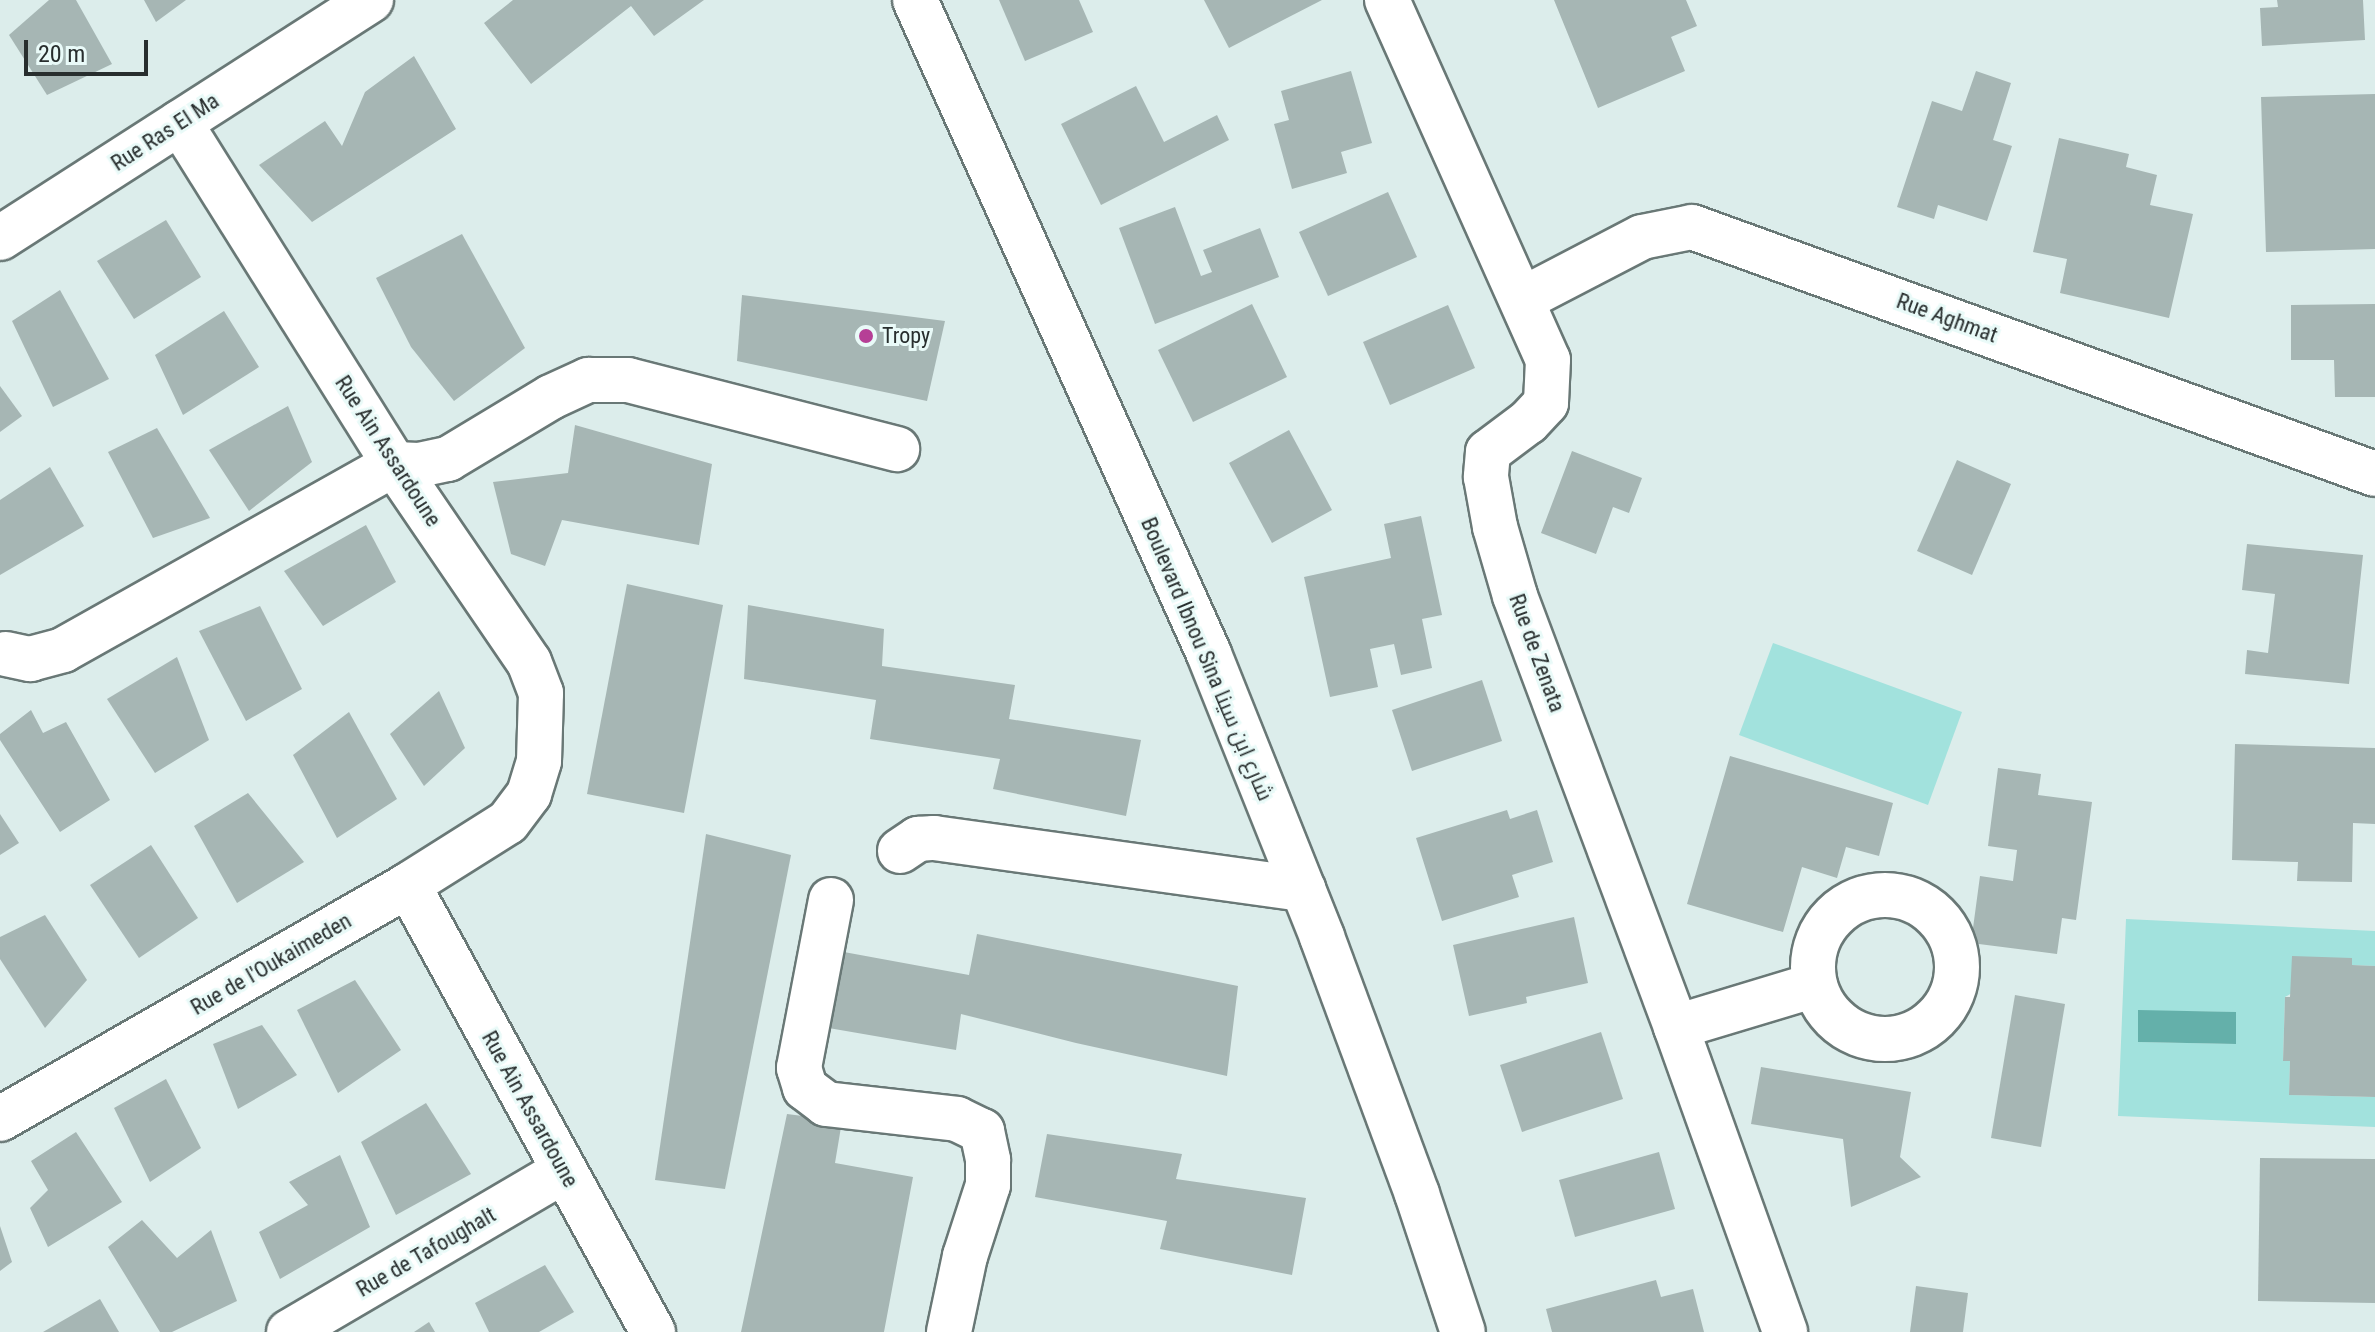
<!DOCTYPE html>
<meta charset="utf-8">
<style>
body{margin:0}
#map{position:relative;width:2375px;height:1332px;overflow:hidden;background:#dcedeb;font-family:"Roboto Condensed",Cairo,sans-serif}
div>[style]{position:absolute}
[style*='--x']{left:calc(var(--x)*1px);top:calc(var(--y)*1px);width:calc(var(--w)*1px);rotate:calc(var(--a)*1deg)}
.green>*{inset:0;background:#a2e2dd}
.water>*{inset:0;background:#64b0aa}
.building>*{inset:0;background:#a6b6b4}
.roads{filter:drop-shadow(2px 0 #697876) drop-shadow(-2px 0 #697876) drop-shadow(0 2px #697876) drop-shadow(0 -2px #697876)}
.minor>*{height:44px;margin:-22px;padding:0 22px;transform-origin:22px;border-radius:22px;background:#fff}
.minor>.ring{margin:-22px;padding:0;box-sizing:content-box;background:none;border:44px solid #fff;border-radius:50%}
.major>*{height:44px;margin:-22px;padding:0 22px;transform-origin:22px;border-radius:22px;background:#fff}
.dots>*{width:22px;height:22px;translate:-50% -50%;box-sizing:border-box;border:4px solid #e9faf8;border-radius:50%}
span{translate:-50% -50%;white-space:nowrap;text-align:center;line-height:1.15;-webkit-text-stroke:6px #e9faf8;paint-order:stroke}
.street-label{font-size:22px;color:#282e2e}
.poi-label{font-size:22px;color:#282e2e}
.left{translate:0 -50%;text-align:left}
.scale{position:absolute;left:24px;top:40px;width:124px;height:36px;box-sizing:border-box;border:4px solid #282e2e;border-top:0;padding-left:10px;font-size:24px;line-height:28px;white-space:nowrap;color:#282e2e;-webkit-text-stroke:6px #e9faf8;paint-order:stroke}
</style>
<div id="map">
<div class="green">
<div style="clip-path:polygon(1773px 643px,1962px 712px,1928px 805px,1739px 735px)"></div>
<div style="clip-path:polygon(evenodd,2126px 919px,2375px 931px,2375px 966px,2352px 965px,2352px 958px,2285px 997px,2283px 1060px,2290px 1061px,2289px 1095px,2375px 1097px,2375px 1127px,2118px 1116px,2126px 919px,2138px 1011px,2235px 1012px,2236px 1044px,2138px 1042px,2138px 1011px)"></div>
</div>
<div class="water">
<div style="clip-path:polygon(2138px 1010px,2236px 1012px,2236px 1044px,2138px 1042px)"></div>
</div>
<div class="building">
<div style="clip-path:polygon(49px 0,76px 0,112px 64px,47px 95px,9px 35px)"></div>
<div style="clip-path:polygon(144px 0,186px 0,156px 22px)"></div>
<div style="clip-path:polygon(513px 0,704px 0,654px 36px,631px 6px,531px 84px,484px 23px)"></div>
<div style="clip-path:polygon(999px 0,1079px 0,1093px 32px,1025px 61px)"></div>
<div style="clip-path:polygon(1204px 0,1322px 0,1229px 48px)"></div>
<div style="clip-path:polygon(1554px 0,1686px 0,1697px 26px,1671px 37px,1685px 71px,1598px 108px)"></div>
<div style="clip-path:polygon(2277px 0,2363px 0,2365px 40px,2262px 46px,2260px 8px,2278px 7px)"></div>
<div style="clip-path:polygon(414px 56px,456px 129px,312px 222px,259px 165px,325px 121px,342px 146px,365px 92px)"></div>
<div style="clip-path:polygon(1351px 71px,1372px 143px,1341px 152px,1347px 173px,1292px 189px,1274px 124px,1289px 120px,1281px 91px)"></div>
<div style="clip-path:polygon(1976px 71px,2011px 83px,1993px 140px,2012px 146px,1987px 221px,1938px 205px,1934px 219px,1897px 207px,1932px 101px,1962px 111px)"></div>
<div style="clip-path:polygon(1136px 86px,1164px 142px,1217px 115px,1229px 140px,1101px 205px,1061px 124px)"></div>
<div style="clip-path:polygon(2375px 94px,2375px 249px,2266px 252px,2261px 97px)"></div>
<div style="clip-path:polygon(2059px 138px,2129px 154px,2126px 167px,2157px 175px,2150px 205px,2193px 214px,2169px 318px,2060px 293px,2067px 259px,2033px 252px)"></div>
<div style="clip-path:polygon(1388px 192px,1417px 257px,1328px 296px,1299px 232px)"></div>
<div style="clip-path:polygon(1175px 207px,1201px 276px,1212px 272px,1203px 250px,1260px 228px,1279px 277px,1155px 324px,1119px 228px)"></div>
<div style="clip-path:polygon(166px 220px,201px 277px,134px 319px,97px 261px)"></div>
<div style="clip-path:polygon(462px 234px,525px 348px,454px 401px,411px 347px,376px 278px)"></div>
<div style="clip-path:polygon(60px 290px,109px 379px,53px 407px,12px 321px)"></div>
<div style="clip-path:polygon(742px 295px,945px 321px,927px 401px,737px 361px)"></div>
<div style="clip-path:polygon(1252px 304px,1287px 377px,1193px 422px,1158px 350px)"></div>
<div style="clip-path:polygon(2375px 304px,2375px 397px,2335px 397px,2334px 360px,2291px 360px,2291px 305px)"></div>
<div style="clip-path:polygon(1448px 305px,1475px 368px,1390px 405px,1363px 342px)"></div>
<div style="clip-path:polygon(224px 311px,259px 367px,183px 415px,155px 355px)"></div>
<div style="clip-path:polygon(0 386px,22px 416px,0 432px)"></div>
<div style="clip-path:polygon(288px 406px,312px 462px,249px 511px,209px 450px)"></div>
<div style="clip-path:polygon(575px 425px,712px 464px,699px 545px,562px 520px,545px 566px,511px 554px,493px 482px,568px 473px)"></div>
<div style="clip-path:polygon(157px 428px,210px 518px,153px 538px,108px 452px)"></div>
<div style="clip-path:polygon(1289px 430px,1332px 510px,1272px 543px,1229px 463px)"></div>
<div style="clip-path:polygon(1572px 451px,1642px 478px,1629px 513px,1613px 507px,1596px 554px,1541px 533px)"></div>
<div style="clip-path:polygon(1957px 460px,2011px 484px,1972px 575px,1917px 551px)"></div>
<div style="clip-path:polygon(50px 467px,84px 526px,0 575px,0 500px)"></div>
<div style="clip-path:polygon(1421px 516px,1442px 615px,1422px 619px,1432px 668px,1401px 675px,1394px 644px,1370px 649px,1378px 687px,1330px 697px,1304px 577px,1391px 558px,1384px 524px)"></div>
<div style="clip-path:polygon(366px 525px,396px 582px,323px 626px,284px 571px)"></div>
<div style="clip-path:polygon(2247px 544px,2363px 555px,2349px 684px,2245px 674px,2247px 650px,2268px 653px,2275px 594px,2242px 590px)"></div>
<div style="clip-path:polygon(627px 584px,723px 605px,684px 813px,587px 794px)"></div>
<div style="clip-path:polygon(748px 605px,884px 629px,882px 666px,1015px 685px,1009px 719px,1141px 740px,1126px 816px,993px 789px,1000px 759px,870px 739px,876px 700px,744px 679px)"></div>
<div style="clip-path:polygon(260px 606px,302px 689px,246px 721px,199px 631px)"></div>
<div style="clip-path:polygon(177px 657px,209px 740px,155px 773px,107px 699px)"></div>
<div style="clip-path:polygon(1482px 680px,1502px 741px,1412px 771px,1392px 710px)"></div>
<div style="clip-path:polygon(439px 691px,465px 748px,424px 786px,390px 734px)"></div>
<div style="clip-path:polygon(31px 710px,43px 733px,66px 722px,110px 800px,60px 832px,0 740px,0 734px)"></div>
<div style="clip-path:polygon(349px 712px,397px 799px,337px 838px,293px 755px)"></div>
<div style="clip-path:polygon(2235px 744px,2375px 748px,2375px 824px,2353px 823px,2352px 882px,2297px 881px,2298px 862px,2232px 860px)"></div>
<div style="clip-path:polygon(1730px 756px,1893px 803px,1879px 856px,1846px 847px,1837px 878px,1802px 867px,1783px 932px,1687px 904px)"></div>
<div style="clip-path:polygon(1998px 768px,2041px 774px,2038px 795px,2092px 802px,2076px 920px,2062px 918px,2057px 954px,1971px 943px,1980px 876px,2013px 881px,2017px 850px,1988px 846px)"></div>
<div style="clip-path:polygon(248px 793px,304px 862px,237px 903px,194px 826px)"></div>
<div style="clip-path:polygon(1507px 810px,1510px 819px,1537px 810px,1553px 862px,1512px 875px,1519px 897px,1442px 921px,1416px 838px)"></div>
<div style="clip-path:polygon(0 814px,19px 843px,0 855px)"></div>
<div style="clip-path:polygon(706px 834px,791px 855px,725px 1189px,655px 1180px)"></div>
<div style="clip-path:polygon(151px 845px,198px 918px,139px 958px,90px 885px)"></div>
<div style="clip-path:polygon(45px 915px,87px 980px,45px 1028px,0 959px,0 937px)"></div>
<div style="clip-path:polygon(1574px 917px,1588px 983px,1526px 997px,1527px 1003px,1469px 1016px,1453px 945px)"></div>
<div style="clip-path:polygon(977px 934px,1238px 986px,1227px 1076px,1076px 1043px,961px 1014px,956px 1050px,817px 1026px,833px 950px,969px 975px)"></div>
<div style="clip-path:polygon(2292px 956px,2352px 958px,2352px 965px,2375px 966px,2375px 1097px,2289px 1095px,2290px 1061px,2283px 1061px,2285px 997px,2290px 997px)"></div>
<div style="clip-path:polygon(355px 980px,401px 1050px,338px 1093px,297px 1010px)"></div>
<div style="clip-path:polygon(2015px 995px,2065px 1004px,2041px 1147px,1991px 1138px)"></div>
<div style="clip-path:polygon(262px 1025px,297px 1075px,238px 1109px,213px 1044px)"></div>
<div style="clip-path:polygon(1601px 1032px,1623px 1099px,1522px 1132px,1500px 1065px)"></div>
<div style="clip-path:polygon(1761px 1067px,1911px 1092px,1900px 1157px,1921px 1177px,1851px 1207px,1843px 1139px,1751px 1124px)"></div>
<div style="clip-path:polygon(166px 1079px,201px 1148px,150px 1182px,114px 1108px)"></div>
<div style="clip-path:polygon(426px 1103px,471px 1174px,396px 1215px,361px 1142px)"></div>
<div style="clip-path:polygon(787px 1114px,842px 1121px,835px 1163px,913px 1177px,884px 1332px,741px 1332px)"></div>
<div style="clip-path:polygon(76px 1132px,122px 1202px,48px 1247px,30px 1208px,48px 1190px,31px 1161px)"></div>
<div style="clip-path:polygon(1047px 1134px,1182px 1154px,1176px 1179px,1306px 1198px,1292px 1275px,1160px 1249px,1167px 1221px,1035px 1197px)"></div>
<div style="clip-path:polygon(1659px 1152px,1675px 1209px,1575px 1237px,1559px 1180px)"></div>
<div style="clip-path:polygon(340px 1155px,370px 1227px,280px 1279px,259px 1232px,308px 1205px,289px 1182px)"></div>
<div style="clip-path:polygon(2260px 1158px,2375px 1159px,2375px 1303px,2258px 1301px)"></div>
<div style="clip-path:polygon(142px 1220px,177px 1258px,211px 1230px,237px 1301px,172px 1332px,160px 1332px,108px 1247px)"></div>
<div style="clip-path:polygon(0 1226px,12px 1262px,0 1271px)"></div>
<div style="clip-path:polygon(545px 1265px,574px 1312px,539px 1332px,489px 1332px,475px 1303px)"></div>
<div style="clip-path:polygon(1656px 1280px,1661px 1297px,1693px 1289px,1704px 1332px,1552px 1332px,1546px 1309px)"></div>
<div style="clip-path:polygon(1916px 1286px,1968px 1293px,1963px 1332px,1910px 1332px)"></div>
<div style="clip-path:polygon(100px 1299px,119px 1332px,43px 1332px)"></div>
<div style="clip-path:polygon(429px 1322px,435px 1332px,414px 1332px)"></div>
</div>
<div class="roads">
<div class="minor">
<div style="--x:1387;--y:0;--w:394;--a:65.9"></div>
<div style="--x:1548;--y:360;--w:43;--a:92.7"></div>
<div style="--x:1546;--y:403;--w:26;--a:133"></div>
<div style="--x:1528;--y:422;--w:50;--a:143.1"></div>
<div style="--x:1488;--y:452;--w:25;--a:95"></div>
<div style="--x:1486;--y:477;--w:51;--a:79.8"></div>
<div style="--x:1495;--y:527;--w:72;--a:73.8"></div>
<div style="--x:1515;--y:596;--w:460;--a:69.5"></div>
<div style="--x:1676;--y:1027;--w:324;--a:70.3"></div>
<div style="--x:0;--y:238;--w:441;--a:-32.7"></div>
<div style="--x:1523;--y:299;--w:134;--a:-27.5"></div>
<div style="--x:1642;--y:237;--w:51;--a:-11.3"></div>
<div style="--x:1692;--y:227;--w:726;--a:19.88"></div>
<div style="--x:6;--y:654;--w:25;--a:12"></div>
<div style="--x:30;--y:659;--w:34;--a:-15"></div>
<div style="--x:63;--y:650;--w:380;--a:-29.3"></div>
<div style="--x:394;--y:464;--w:25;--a:2"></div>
<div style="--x:419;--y:465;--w:30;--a:-12"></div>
<div style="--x:448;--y:459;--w:120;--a:-31"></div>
<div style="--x:551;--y:397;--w:41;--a:-24.7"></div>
<div style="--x:588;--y:380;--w:40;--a:0"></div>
<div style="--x:628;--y:380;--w:278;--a:14.4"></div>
<div style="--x:900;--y:851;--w:22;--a:-34"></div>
<div style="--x:918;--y:839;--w:16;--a:-4"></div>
<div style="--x:934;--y:838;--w:373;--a:7.9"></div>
<div style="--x:408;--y:885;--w:510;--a:61.27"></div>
<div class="ring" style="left:1813px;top:895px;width:100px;height:100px"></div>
<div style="--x:831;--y:900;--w:171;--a:100.8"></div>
<div style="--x:799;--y:1068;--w:21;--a:73"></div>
<div style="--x:805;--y:1088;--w:26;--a:37"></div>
<div style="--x:826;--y:1104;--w:132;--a:6.5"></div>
<div style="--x:957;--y:1119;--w:28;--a:26"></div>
<div style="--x:982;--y:1131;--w:30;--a:78"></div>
<div style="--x:988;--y:1160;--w:25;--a:90"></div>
<div style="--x:988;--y:1185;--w:75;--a:107.9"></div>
<div style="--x:965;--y:1256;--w:78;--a:101.9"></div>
<div style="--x:1676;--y:1027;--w:145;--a:-16.8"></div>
<div style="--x:0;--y:1119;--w:470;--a:-29.8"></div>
<div style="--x:408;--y:885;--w:118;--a:-32.2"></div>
<div style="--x:508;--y:822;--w:35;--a:-53"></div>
<div style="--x:529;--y:794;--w:34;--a:-73"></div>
<div style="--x:539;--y:761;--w:68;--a:-88.3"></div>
<div style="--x:541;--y:693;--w:33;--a:-111"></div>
<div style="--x:529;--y:662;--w:240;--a:-124.3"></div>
<div style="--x:394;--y:464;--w:403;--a:-122.1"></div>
<div style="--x:289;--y:1332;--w:318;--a:-30.4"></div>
</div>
<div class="major">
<div style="--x:915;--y:0;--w:717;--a:65.79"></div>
<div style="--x:1209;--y:654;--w:305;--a:68.2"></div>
<div style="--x:1322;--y:937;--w:274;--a:69.7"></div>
<div style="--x:1417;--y:1194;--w:145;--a:71.6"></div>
</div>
</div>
<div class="dots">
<div style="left:866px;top:336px;background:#b63f96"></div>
</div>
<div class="street-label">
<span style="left:165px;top:132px;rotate:-33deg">Rue Ras El Ma</span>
<span style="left:1947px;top:318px;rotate:20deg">Rue Aghmat</span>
<span style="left:388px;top:451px;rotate:57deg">Rue Ain Assardoune</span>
<span style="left:1537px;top:653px;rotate:70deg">Rue de Zenata</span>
<span style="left:1207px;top:659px;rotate:67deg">Boulevard Ibnou Sina شارع ابن سينا</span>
<span style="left:271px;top:964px;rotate:-30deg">Rue de l'Oukaimeden</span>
<span style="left:530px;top:1109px;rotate:61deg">Rue Ain Assardoune</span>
<span style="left:426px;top:1252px;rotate:-30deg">Rue de Tafoughalt</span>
</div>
<div class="poi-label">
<span class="left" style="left:882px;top:336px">Tropy</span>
</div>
<div class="scale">20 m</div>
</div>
